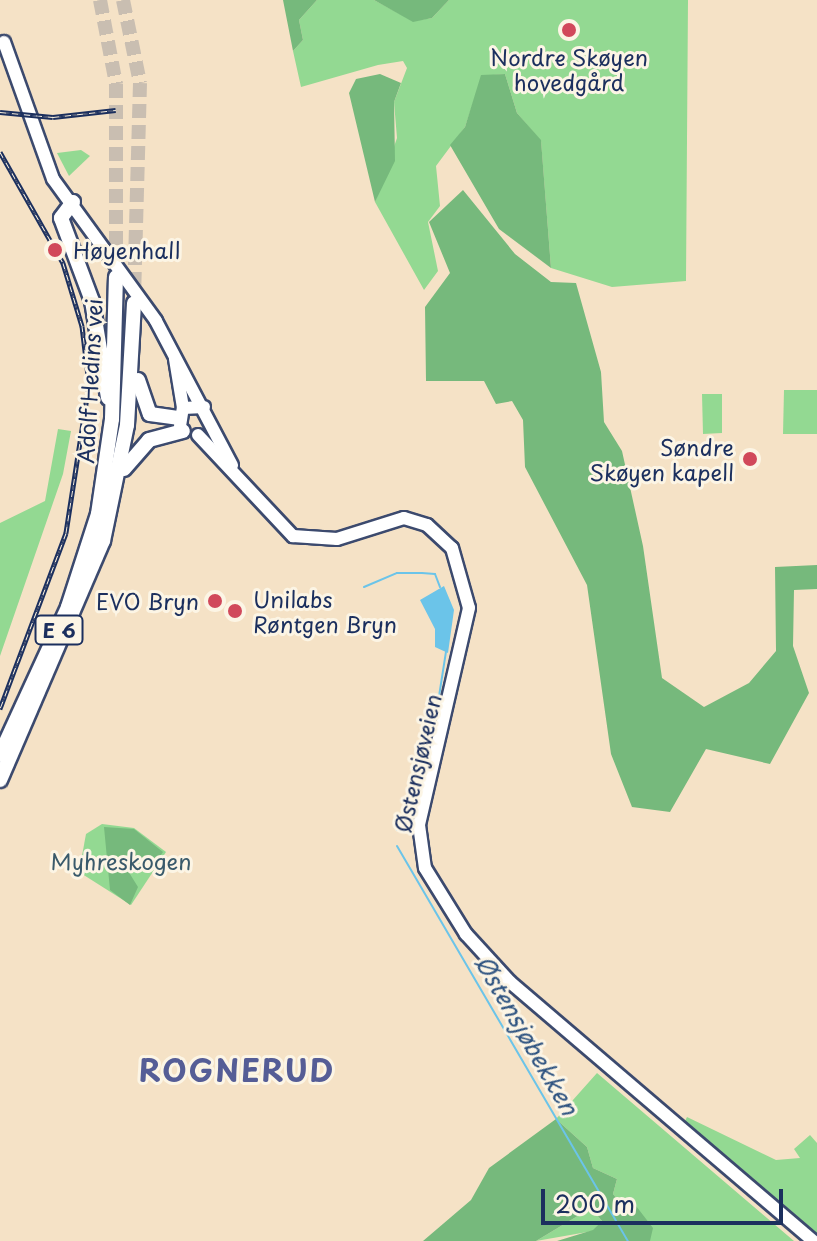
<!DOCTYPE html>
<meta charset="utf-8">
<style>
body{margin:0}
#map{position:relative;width:817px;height:1241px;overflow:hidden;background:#f5e2c6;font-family:"Playpen Sans",sans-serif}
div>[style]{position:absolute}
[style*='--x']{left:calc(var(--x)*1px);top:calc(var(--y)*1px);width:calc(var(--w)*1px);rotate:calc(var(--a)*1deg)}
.green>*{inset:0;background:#93d992}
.forest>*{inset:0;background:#76b97c}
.water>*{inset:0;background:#6bc4e9}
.stream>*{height:2px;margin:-1px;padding:0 1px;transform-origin:1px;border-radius:1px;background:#6bc4e9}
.trunk-tunnel>*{height:14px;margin-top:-7px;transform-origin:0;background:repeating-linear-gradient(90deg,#c9beb1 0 14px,transparent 0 21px)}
.roads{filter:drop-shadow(2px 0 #3c4a6e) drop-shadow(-2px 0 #3c4a6e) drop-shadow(0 2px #3c4a6e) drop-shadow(0 -2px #3c4a6e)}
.secondary>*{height:12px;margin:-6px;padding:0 6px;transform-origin:6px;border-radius:6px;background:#fff}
.trunk>*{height:14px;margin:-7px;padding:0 7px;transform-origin:7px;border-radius:7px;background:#fff}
.rail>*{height:5px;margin-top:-2.5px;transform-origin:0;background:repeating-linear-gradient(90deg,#fcf5e5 0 6px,#1b2f5e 0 12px);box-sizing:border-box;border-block:2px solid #1b2f5e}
.dots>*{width:22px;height:22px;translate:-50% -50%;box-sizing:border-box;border:4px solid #fcf5e5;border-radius:50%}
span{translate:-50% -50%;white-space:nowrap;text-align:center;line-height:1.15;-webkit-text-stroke:6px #fcf5e5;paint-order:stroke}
.shield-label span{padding:2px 6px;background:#fcf5e5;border:2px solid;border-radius:6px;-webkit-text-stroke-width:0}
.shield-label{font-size:20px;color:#1b2f5e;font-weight:700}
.poi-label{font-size:22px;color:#1b2f5e}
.left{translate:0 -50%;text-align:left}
.right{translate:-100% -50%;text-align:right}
.street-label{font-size:22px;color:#1b2f5e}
.park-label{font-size:22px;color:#395a6b}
.water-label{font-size:24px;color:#2f5481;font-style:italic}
.district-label{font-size:30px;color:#555d96;font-weight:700;letter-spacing:2px}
.scale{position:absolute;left:541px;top:1189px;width:242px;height:36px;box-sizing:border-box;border:4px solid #1b2f5e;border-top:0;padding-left:10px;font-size:24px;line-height:28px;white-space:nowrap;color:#1b2f5e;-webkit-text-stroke:6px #fcf5e5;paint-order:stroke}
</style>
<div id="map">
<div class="green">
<div style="clip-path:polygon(317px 0,374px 0,413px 21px,432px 18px,449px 0,688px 0,686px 281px,612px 287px,551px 268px,541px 141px,517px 113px,505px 74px,482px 76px,465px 127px,436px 166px,440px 206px,428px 222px,438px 271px,424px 290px,375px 202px,397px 138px,394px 102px,407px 68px,403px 61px,378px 65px,301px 87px,293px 51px,303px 40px,299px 20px)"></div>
<div style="clip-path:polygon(81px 150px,90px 156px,69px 176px,57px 153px)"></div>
<div style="clip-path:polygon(784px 390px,817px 390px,817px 434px,783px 434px)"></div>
<div style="clip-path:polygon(702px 394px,722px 394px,722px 433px,703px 434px)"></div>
<div style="clip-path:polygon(58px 429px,71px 431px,63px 474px,0 656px,0 523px,45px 501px)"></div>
<div style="clip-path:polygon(102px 824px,134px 828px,166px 852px,131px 905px,79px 872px,86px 834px)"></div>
<div style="clip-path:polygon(597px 1073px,794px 1241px,650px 1241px,613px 1194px,617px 1179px,593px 1168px,587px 1147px,556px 1119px)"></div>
<div style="clip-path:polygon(687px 1117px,776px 1160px,800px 1158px,794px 1149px,810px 1135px,817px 1143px,817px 1235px,684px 1123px)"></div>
<div style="clip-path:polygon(591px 1208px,602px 1221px,593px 1231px,536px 1241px)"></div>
</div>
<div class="forest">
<div style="clip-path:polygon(283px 0,317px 0,299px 20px,303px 40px,293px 51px)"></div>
<div style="clip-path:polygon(374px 0,449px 0,432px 18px,413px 22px)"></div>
<div style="clip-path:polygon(380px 74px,401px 83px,394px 102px,395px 161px,375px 202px,349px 93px,356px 79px)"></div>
<div style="clip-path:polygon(505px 74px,517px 113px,541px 140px,551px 268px,499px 229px,450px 145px,465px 127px,481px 75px)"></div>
<div style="clip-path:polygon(463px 190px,515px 254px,551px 282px,576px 283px,601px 372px,604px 422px,622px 451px,643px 546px,662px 678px,704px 707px,749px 683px,776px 651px,775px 567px,817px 565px,817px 589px,794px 590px,793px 646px,809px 693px,770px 764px,706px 749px,670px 812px,632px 807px,611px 754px,587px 585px,525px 467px,523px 420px,512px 401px,496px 404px,484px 381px,426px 381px,425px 307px,450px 273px,429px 222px)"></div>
<div style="clip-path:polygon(104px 827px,134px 829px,163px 852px,152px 868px,131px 853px,120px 858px,138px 887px,130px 905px,110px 890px)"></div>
<div style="clip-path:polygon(556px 1119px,587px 1147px,593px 1168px,617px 1179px,613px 1194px,623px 1206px,633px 1202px,653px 1228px,650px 1241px,557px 1241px,593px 1230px,602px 1221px,591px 1208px,536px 1241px,423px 1241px,471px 1200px,489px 1168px)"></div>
</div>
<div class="water">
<div style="clip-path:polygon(444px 586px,454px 610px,448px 653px,435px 647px,435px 629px,420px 600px)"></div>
</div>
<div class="stream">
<div style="--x:364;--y:587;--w:36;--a:-23"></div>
<div style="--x:397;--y:573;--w:25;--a:0"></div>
<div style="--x:422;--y:573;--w:13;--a:4"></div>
<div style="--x:435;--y:574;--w:14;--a:69"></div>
<div style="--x:397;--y:830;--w:96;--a:-68.5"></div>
<div style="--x:432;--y:741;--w:90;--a:-81.1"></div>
<div style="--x:397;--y:846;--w:458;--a:59.7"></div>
</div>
<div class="trunk-tunnel">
<div style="--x:100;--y:0;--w:86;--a:79.2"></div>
<div style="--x:116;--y:84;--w:190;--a:90"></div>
<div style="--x:123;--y:0;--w:85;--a:78.4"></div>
<div style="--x:140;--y:83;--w:216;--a:91.6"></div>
</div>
<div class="roads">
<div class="secondary">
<div style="--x:4;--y:42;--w:145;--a:70.3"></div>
<div style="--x:53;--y:179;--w:175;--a:54"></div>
<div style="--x:156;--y:321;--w:163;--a:62.2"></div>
<div style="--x:175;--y:359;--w:50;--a:80.7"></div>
<div style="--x:180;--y:426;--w:18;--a:-81"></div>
<div style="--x:183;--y:408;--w:21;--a:-3"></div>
<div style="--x:198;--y:435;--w:139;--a:46.8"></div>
<div style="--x:293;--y:536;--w:44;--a:3.9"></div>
<div style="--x:337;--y:539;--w:70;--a:-17.4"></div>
<div style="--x:404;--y:518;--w:24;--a:17"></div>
<div style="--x:427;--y:525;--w:34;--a:43"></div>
<div style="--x:452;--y:548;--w:62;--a:74.2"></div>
<div style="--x:469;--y:608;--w:223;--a:103"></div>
<div style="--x:419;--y:825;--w:43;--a:82.1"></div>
<div style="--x:425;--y:868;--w:78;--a:58.2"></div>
<div style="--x:466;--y:934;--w:65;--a:47.5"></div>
<div style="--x:510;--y:982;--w:399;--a:40.5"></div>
</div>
<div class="trunk">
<div style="--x:73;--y:202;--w:20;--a:127"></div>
<div style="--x:61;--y:218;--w:89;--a:69.5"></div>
<div style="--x:92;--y:301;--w:98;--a:80.6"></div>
<div style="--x:138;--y:380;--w:36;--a:71"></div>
<div style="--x:150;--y:414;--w:28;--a:8"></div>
<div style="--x:124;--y:469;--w:38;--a:-49"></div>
<div style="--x:149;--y:440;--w:35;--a:-15"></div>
<div style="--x:0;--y:755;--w:163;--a:-65.3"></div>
<div style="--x:68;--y:607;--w:98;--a:-72.1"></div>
<div style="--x:98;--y:514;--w:96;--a:-81.6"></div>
<div style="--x:112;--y:419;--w:142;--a:-88.4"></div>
<div style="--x:0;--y:780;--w:260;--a:-66.7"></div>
<div style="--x:103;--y:541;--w:118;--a:-78.3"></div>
<div style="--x:127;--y:425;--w:122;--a:-86.7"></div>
</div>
</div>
<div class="rail">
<div style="--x:0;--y:112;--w:53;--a:5.4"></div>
<div style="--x:53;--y:117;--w:63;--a:-6.3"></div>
<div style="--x:0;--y:152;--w:128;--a:60.4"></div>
<div style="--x:63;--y:263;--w:66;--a:73.2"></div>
<div style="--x:82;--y:326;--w:58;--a:83.1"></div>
<div style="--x:89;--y:384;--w:151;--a:98.8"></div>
<div style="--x:66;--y:533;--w:188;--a:110.6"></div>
</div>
<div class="dots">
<div style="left:569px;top:30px;background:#d1495b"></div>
<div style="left:55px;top:250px;background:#d1495b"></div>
<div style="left:750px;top:459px;background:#d1495b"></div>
<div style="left:215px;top:601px;background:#d1495b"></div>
<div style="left:235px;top:611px;background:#d1495b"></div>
</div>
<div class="shield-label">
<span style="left:59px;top:630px">E 6</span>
</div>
<div class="poi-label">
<span style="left:569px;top:69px">Nordre Skøyen<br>hovedgård</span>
<span class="left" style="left:73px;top:250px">Høyenhall</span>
<span class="right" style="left:734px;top:459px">Søndre<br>Skøyen kapell</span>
<span class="left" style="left:253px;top:611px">Unilabs<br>Røntgen Bryn</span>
<span class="right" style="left:199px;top:601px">EVO Bryn</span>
</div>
<div class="street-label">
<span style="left:89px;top:381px;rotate:-87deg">Adolf Hedins vei</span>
<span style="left:417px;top:763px;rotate:-77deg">Østensjøveien</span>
</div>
<div class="park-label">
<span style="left:121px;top:861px">Myhreskogen</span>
</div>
<div class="water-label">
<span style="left:527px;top:1035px;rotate:60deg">Østensjøbekken</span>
</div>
<div class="district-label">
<span style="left:237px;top:1070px">ROGNERUD</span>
</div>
<div class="scale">200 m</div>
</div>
